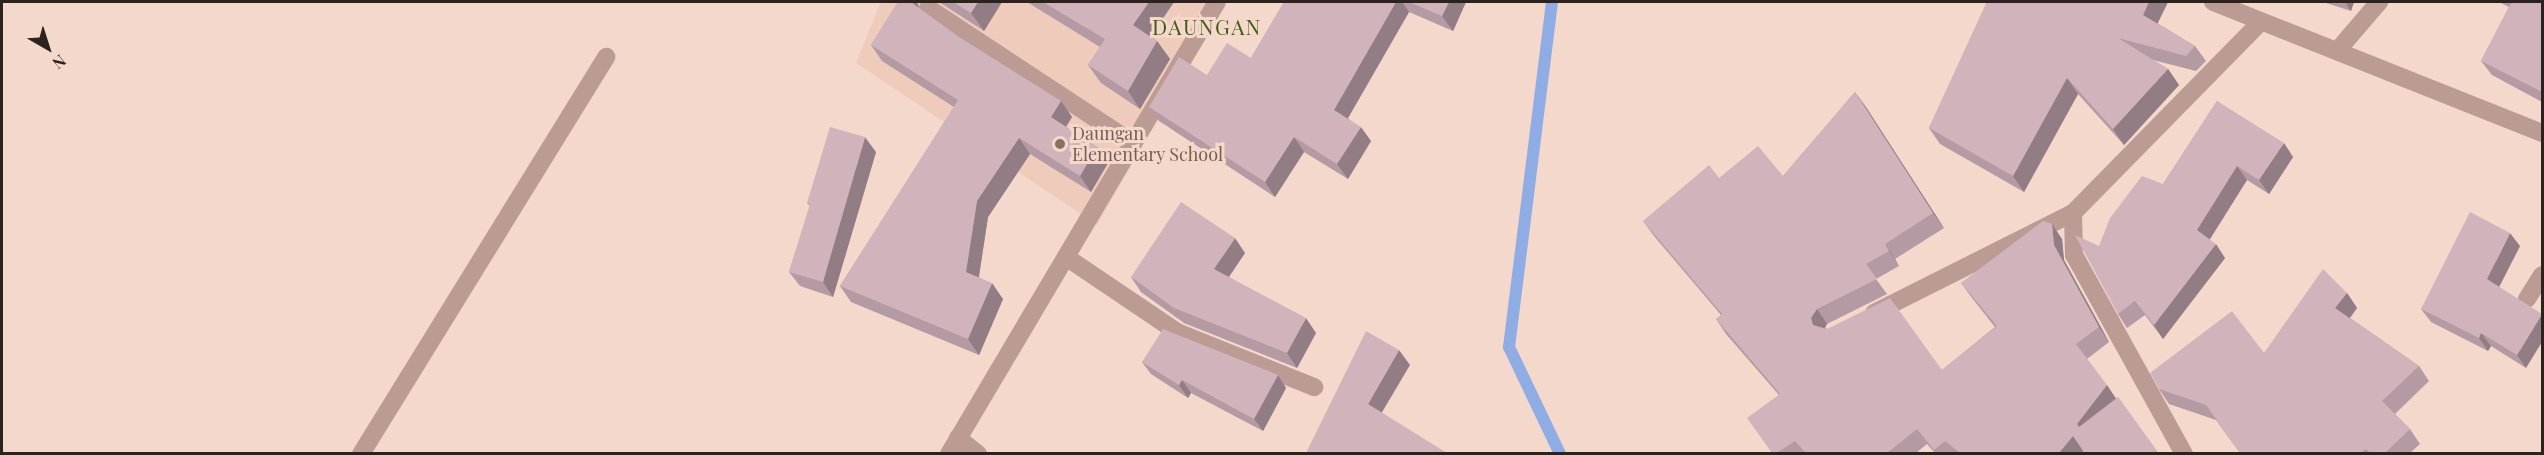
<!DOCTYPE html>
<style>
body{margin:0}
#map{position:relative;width:2544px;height:455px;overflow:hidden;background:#f4d8cb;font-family:"Playfair Display",serif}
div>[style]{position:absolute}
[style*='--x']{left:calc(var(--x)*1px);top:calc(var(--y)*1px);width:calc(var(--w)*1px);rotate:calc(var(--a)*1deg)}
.built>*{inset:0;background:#efcbbb}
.stream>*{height:12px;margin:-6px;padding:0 6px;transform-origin:6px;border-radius:6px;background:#8face5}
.service>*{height:18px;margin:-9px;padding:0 9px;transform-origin:9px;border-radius:9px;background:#bc9b95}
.minor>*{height:18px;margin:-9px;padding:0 9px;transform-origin:9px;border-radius:9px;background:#bc9b95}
.tertiary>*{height:18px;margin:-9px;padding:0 9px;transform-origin:9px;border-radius:9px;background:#bc9b95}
.wall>*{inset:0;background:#b49aa2}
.shaded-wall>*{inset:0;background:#927d84}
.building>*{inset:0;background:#d1b3bc}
.dots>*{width:16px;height:16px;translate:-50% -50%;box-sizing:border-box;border:3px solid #f4d8cb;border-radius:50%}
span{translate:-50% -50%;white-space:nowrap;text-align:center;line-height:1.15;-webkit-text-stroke:6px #f4d8cb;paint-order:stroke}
.education-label{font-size:18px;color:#785e54}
.left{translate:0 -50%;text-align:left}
.quarter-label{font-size:21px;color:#415c17;letter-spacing:1.5px}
.frame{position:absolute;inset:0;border:3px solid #2d231e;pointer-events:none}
.north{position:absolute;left:18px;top:18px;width:60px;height:60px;-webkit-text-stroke:4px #f4d8cb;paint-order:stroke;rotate:141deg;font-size:16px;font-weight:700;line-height:24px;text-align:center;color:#2d231e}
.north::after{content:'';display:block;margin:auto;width:21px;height:27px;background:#2d231e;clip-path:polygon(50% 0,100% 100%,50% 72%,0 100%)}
</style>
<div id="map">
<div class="built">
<div style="clip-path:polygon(881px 2px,1225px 2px,1097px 225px,856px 63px)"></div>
</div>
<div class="stream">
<div style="--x:1552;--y:2;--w:348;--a:97.1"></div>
<div style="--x:1509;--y:347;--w:119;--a:64.5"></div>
</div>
<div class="service">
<div style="--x:928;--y:8;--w:245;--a:33.4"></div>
<div style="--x:2527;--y:299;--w:28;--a:-58"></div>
<div style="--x:1874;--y:313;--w:223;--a:-26.7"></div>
<div style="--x:361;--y:454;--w:467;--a:-58.3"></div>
</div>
<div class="minor">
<div style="--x:2213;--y:2;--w:354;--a:21.7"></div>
<div style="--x:2337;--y:51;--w:65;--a:-49.4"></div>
<div style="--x:1066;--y:257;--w:134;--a:34"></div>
<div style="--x:1177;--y:332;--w:148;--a:21.9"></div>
<div style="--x:958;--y:438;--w:26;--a:39"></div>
<div style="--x:2184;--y:454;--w:227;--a:-118.9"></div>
<div style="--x:2074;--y:255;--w:42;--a:-91.4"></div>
<div style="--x:2073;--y:213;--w:267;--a:-45.5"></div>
</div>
<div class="tertiary">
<div style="--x:949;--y:454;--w:525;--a:-59.34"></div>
</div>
<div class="wall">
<div style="clip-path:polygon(898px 2px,916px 2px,919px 7px,959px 37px,1061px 101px,1072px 117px,1066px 127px,1097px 147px,1108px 163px,1091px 192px,1030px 154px,988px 217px,979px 277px,1003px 299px,979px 355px,851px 302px,840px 286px,954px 107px,882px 61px,871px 45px)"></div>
<div style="clip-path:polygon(939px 2px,1002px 2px,984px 31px)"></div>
<div style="clip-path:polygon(1027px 2px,1174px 2px,1151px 36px,1157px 41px,1170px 59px,1140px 109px,1101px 83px,1088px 65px,1100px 47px)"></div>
<div style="clip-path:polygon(1284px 2px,1466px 2px,1453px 31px,1409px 12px,1348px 118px,1371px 141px,1348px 179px,1304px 152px,1275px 197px,1159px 121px,1149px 107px,1207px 75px,1251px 58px)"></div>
<div style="clip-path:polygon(1987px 2px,2168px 2px,2157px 23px,2195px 46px,2206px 61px,2196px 71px,2153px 60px,2168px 69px,2179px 85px,2124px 145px,2078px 94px,2024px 192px,1940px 144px,1929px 128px)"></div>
<div style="clip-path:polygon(2323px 2px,2354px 2px,2351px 11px)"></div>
<div style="clip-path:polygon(2499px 2px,2542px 2px,2542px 102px,2492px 75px,2481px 61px,2509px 7px)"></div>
<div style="clip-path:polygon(1855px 92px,1944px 228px,1895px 259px,1899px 266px,1876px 279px,1887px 294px,1827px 324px,1825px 328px,1942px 370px,1995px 327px,1972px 298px,1961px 283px,2052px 224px,2062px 239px,2064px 260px,2109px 342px,2087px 359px,2116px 399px,2118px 397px,2158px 453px,2085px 453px,2083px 451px,2081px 453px,1935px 453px,1927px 444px,1916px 453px,1772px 453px,1779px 395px,1726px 334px,1716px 319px,1721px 315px,1654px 236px,1643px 221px,1719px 178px,1783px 176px)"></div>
<div style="clip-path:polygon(2217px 101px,2293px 157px,2269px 194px,2247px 180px,2209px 239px,2225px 258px,2163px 339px,2145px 315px,2127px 328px,2118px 314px,2099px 246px,2163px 184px)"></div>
<div style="clip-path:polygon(876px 152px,833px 297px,800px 286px,789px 272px,810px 206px,807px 203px)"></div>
<div style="clip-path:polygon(2520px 246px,2499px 287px,2526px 368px,2491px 346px,2488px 351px,2431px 322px,2421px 309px)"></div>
<div style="clip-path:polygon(1245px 253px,1229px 277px,1316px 333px,1297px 368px,1184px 323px,1141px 292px,1131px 277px)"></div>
<div style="clip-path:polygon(2347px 293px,2357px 308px,2350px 318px,2419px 366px,2429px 381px,2395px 414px,2410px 429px,2420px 444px,2410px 453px,2240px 453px,2216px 420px,2169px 404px,2159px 389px,2264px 353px)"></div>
<div style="clip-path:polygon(1142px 362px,1278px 375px,1286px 388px,1263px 431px,1191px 393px,1188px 398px,1151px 374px)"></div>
</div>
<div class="shaded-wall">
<div style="clip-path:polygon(911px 2px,916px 2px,918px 4px,921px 17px)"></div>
<div style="clip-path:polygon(978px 2px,1002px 2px,984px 31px,971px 13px)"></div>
<div style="clip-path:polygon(1149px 2px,1174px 2px,1146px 43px,1133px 25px)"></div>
<div style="clip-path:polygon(1396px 2px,1402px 2px,1409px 12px,1344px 125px,1334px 110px)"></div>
<div style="clip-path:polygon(1449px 2px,1466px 2px,1453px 31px,1442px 16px)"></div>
<div style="clip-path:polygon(2149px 2px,2168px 2px,2154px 31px,2143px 15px)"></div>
<div style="clip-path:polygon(2345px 2px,2354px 2px,2351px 11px)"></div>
<div style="clip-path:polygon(1157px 41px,1170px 59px,1140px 109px,1128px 91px)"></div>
<div style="clip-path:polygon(2168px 69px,2179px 85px,2124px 145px,2113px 129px)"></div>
<div style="clip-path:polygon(2067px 78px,2078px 94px,2024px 192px,2013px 176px)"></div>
<div style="clip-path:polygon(1855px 92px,1866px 107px,1944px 228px,1933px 213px)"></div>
<div style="clip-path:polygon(1061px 101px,1072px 117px,1062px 133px,1051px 117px)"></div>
<div style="clip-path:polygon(1361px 127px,1371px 141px,1348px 179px,1337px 164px)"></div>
<div style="clip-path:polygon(865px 137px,876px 152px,833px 297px,823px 282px)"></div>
<div style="clip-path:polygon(1294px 137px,1304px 152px,1275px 197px,1265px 182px)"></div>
<div style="clip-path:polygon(1019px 138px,1030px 154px,988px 217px,977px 288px,966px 272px,977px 201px)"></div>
<div style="clip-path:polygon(2284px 143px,2293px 157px,2269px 194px,2259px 180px)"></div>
<div style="clip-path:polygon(1097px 147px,1108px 163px,1091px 192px,1080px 176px)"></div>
<div style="clip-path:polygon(2237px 166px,2247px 180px,2207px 244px,2197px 230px)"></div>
<div style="clip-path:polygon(2052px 224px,2062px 239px,2064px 260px,2109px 342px,2099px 327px,2054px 245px)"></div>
<div style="clip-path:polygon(2510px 233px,2520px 246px,2496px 293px,2487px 279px)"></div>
<div style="clip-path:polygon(1235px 238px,1245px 253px,1224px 284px,1214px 269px)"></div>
<div style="clip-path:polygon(1885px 244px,1895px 259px,1899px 266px,1889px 251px)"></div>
<div style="clip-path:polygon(2216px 244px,2225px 258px,2163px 339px,2154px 325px)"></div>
<div style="clip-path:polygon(992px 283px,1003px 299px,979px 355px,968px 339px)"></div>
<div style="clip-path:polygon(2347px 293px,2357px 308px,2346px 323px,2335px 308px)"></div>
<div style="clip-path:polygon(1817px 309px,1827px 324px,1822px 333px,1813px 325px,1811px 318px)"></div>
<div style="clip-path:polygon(2542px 314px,2542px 342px,2526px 368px,2517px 355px)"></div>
<div style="clip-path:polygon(1306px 318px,1316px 333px,1297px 368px,1287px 353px)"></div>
<div style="clip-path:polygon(2481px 333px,2491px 346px,2488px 351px,2479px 338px)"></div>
<div style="clip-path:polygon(1399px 350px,1410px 365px,1378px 419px,1368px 404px)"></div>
<div style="clip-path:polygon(1278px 375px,1286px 388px,1263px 431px,1254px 419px)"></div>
<div style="clip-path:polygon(1182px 380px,1191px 393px,1188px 398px,1179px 385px)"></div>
<div style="clip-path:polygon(2107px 385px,2117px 400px,2087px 439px,2077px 424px)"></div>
<div style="clip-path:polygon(2073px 436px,2083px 451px,2081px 453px,2059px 453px)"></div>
</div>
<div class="building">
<div style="clip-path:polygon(898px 2px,911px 2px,959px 37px,1061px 101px,1051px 117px,1097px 147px,1080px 176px,1019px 138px,977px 201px,966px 272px,992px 283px,968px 339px,840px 286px,958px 100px,871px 45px)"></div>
<div style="clip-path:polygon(953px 2px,978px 2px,971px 13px)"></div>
<div style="clip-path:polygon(1043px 2px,1149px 2px,1133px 25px,1157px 41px,1128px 91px,1088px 65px,1105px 39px)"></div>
<div style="clip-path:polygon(1284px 2px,1396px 2px,1334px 110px,1361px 127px,1337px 164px,1294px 137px,1265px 182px,1149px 107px,1179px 57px,1207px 75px,1227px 43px,1251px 58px)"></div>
<div style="clip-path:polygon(1409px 2px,1449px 2px,1442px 16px)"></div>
<div style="clip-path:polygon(1987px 2px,2149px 2px,2143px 15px,2195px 46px,2186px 56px,2118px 38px,2168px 69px,2113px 129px,2067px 78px,2013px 176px,1929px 128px)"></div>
<div style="clip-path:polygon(2512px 2px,2542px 2px,2542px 92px,2481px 61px)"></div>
<div style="clip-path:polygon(1855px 92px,1933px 213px,1885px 244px,1889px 251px,1866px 264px,1877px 279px,1817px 309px,1811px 318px,1813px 325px,1827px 329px,1890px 298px,1942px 370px,1997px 326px,1961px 283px,2043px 221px,2052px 224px,2054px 245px,2099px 327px,2076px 344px,2107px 385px,2077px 424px,2079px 427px,2118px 397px,2157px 451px,2153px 453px,2085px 453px,2073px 436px,2059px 453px,1960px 453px,1945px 441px,1934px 450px,1917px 429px,1887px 453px,1806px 453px,1795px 441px,1777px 453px,1772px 453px,1747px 418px,1780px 394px,1716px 319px,1722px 314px,1643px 221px,1709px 165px,1719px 178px,1758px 146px,1783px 176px)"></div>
<div style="clip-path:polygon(2217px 101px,2284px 143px,2259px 180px,2237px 166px,2197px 230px,2216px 244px,2154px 325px,2135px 301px,2118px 314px,2075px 235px,2099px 246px,2110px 218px,2142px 176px,2163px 184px)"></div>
<div style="clip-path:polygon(830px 127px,865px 137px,823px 282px,789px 272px,810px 204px,807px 203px)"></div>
<div style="clip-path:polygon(1181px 202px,1235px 238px,1214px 269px,1306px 318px,1287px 353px,1174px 308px,1131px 277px)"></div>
<div style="clip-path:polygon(2470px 212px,2510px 233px,2487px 279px,2542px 314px,2517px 355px,2481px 333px,2479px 338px,2421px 309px)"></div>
<div style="clip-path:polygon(2323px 269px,2347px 293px,2335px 308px,2419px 366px,2382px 401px,2410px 429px,2385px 453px,2370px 453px,2366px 449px,2360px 453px,2240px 453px,2206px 405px,2159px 389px,2150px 373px,2232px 311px,2264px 353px)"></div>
<div style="clip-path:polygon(1163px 329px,1278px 375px,1254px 419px,1182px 380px,1179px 385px,1142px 362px)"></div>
<div style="clip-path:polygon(1366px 331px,1399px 350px,1368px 404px,1447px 453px,1306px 453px)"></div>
</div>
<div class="dots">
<div style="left:1060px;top:144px;background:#8d6e63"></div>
</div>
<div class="education-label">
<span class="left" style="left:1072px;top:144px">Daungan<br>Elementary School</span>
</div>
<div class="quarter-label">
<span style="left:1207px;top:26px">DAUNGAN</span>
</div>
<div class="frame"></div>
<div class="north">N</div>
</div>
